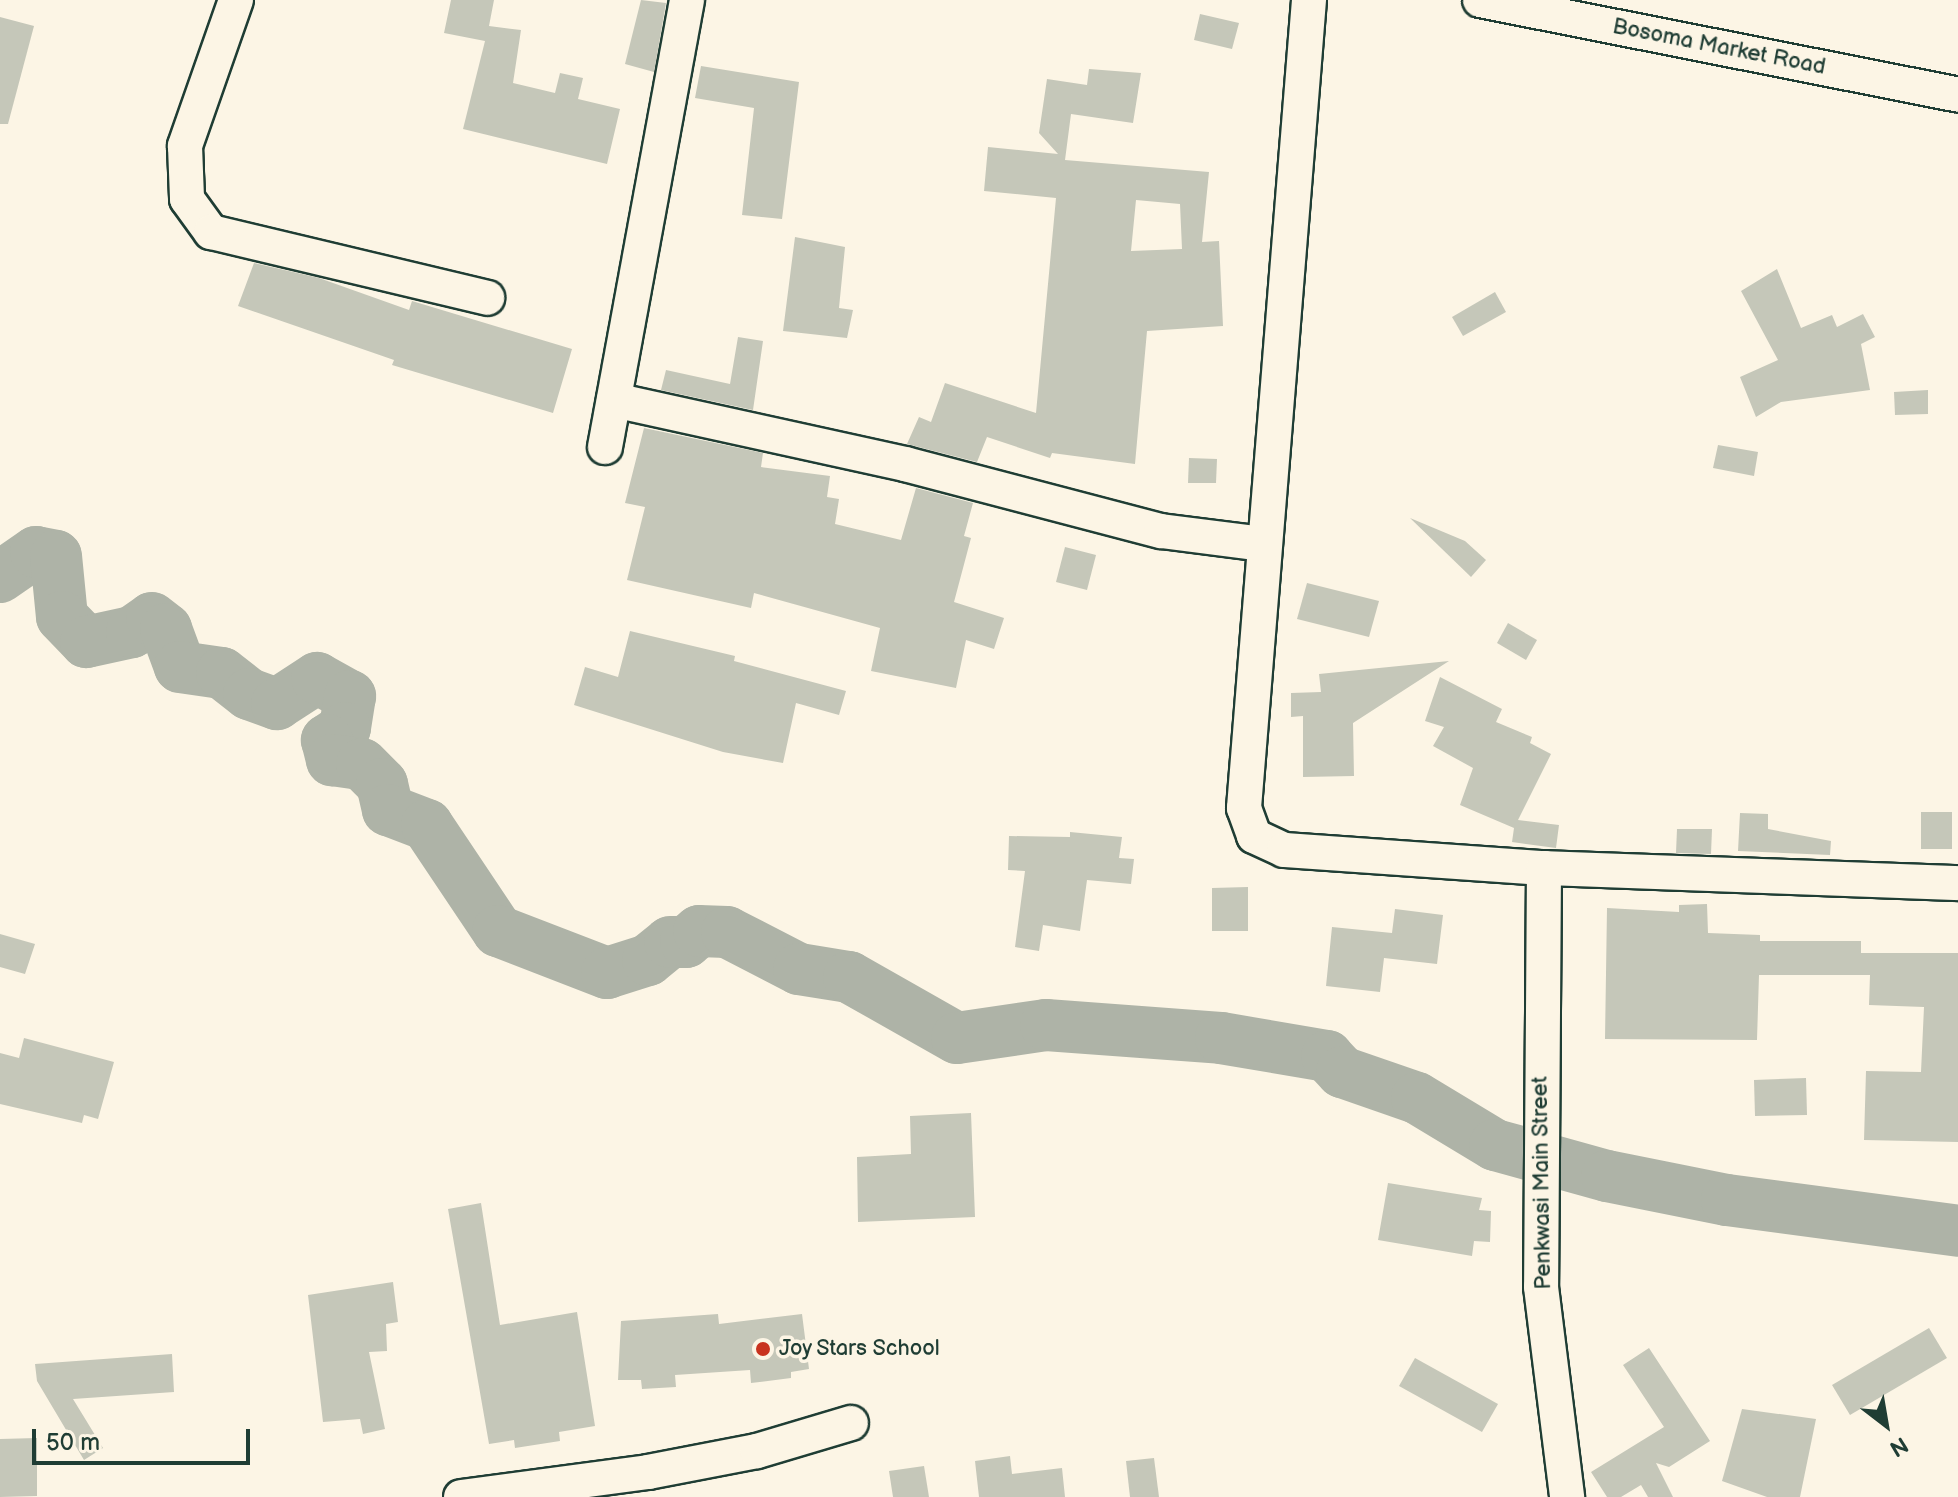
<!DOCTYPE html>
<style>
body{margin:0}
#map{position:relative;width:1958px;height:1497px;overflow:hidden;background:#fcf5e5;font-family:"Balsamiq Sans",sans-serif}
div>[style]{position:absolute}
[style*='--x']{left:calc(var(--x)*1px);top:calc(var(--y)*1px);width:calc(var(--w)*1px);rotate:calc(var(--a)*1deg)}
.river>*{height:52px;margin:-26px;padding:0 26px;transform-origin:26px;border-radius:26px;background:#aeb3a7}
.building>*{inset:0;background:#c5c7b9}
.roads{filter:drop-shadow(2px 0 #1f3d34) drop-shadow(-2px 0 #1f3d34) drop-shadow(0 2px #1f3d34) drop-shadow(0 -2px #1f3d34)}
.minor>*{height:34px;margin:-17px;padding:0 17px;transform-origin:17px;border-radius:17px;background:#fcf5e5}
.dots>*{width:22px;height:22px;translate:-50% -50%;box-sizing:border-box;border:4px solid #fcf5e5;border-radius:50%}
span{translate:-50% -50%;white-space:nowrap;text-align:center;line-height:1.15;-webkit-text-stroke:7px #fcf5e5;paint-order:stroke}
.street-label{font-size:22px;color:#1f3d34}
.poi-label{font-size:22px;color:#1f3d34}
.left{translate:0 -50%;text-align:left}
.north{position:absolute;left:1846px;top:1385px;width:80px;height:80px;-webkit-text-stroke:6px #fcf5e5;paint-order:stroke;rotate:149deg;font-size:22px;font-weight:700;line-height:32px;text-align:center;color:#1f3d34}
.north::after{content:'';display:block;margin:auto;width:28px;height:36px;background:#1f3d34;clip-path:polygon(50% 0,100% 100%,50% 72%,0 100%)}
.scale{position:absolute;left:32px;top:1429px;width:218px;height:36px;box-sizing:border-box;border:4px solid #1f3d34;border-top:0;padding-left:10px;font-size:24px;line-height:28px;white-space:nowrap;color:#1f3d34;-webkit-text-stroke:6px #fcf5e5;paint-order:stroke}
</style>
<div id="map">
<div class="river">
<div style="--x:0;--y:577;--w:44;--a:-34.8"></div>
<div style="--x:36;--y:552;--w:20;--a:11"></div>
<div style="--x:56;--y:556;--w:61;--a:84.4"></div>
<div style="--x:62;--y:617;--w:35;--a:46"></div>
<div style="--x:86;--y:642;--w:47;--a:-12.3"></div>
<div style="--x:132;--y:632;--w:24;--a:-35"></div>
<div style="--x:152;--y:618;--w:18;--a:38"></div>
<div style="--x:166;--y:629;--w:40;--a:69.8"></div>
<div style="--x:180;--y:667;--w:42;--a:8.1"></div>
<div style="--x:222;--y:673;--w:34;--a:38"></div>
<div style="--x:249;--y:694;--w:30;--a:20"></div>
<div style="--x:277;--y:704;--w:48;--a:-33"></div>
<div style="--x:317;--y:678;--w:38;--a:29"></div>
<div style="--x:350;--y:696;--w:32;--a:99"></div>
<div style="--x:345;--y:728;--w:22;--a:146"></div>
<div style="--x:327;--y:740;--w:21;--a:76"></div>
<div style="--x:332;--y:760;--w:30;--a:8"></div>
<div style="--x:362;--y:764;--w:28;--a:45"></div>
<div style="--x:382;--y:784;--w:27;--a:77"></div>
<div style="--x:388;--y:810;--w:42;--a:21"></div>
<div style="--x:427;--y:825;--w:128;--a:56.2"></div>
<div style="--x:498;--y:931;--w:117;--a:21.1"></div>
<div style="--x:607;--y:973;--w:43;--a:-17.6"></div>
<div style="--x:648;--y:960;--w:28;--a:-39"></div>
<div style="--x:670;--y:942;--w:16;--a:0"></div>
<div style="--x:686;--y:942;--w:17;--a:-40"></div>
<div style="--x:699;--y:931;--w:28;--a:2"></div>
<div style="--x:727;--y:932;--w:81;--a:27.2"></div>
<div style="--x:799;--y:969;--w:51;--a:9.1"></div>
<div style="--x:849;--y:977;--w:124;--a:29.5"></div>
<div style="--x:957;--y:1038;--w:90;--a:-8.3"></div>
<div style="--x:1046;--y:1025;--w:175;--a:4.2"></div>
<div style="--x:1221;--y:1038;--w:108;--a:9.6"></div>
<div style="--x:1327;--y:1056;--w:22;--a:47"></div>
<div style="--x:1342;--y:1072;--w:79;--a:19.1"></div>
<div style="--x:1417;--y:1098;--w:91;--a:31.1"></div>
<div style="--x:1495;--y:1145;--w:116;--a:15.5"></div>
<div style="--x:1607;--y:1176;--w:122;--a:11.3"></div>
<div style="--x:1727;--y:1200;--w:233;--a:7.6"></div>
</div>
<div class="building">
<div style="clip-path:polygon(451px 0,494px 0,489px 26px,521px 30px,513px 83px,555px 93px,560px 73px,583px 78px,578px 99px,620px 109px,607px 164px,463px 129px,485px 41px,444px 33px)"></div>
<div style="clip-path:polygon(641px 0,666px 3px,654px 72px,625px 64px)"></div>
<div style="clip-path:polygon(1200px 14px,1239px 23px,1232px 49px,1194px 40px)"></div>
<div style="clip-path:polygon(0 17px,34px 26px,8px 124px,0 124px)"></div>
<div style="clip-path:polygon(701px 66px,799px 82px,782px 219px,742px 215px,754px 108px,695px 98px)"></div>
<div style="clip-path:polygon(evenodd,1089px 69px,1141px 73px,1133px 123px,1071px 114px,1065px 160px,1209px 172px,1202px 242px,1219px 241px,1223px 326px,1147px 331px,1135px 464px,1052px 453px,1050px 458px,987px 437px,977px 462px,907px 444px,919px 417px,931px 422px,945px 383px,1036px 413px,1056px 198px,984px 191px,988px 147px,1058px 154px,1039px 133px,1047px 79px,1087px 85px,1089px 69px,1136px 200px,1180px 204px,1182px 249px,1131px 251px,1136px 200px)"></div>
<div style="clip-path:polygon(795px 237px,845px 247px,839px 308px,853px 310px,847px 338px,783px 331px)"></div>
<div style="clip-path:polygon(254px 263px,319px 278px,409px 310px,412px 301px,572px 349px,553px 413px,392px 365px,394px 360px,238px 306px)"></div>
<div style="clip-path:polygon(1777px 269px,1801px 328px,1832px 315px,1837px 327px,1863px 314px,1875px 337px,1861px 344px,1870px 390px,1781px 402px,1756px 417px,1740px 377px,1778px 360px,1741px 291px)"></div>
<div style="clip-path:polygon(1495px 292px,1506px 312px,1463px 336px,1452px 317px)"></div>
<div style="clip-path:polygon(738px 337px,763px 341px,753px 410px,661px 390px,666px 370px,730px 384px)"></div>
<div style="clip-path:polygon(1928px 390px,1928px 414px,1895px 415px,1894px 392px)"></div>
<div style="clip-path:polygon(644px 428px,763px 453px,761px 467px,830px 476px,827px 497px,839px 499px,835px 524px,901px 540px,916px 488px,973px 503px,964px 536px,971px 538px,954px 602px,1004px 618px,994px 649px,966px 640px,956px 688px,871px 671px,880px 628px,754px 593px,751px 608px,627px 580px,645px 507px,625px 503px)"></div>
<div style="clip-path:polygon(1718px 445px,1758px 452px,1754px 476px,1713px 468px)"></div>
<div style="clip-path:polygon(1189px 458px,1217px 459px,1216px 483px,1188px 483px)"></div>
<div style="clip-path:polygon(1410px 518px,1465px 541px,1486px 560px,1471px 577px)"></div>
<div style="clip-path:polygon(1065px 547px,1096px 555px,1087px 590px,1056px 582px)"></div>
<div style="clip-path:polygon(1307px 583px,1379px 601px,1369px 637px,1297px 619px)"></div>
<div style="clip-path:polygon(1508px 623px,1537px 640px,1526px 660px,1497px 643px)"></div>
<div style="clip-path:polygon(630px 631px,735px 656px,734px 661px,846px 691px,839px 715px,796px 703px,783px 763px,723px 752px,574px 705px,585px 667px,618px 677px)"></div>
<div style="clip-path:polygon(1449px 661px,1353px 723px,1354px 776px,1303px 777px,1303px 716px,1291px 717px,1291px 693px,1321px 692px,1319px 674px)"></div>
<div style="clip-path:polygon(1440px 677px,1502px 709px,1496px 722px,1532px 737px,1530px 743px,1551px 754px,1518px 820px,1559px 825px,1556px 848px,1512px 842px,1514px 828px,1460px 805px,1473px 768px,1433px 746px,1444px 727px,1425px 721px)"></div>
<div style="clip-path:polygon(1921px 812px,1952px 812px,1952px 849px,1921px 849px)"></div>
<div style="clip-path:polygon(1740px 813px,1768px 814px,1768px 829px,1831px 841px,1830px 855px,1738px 851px)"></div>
<div style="clip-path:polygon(1677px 829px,1712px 829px,1711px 854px,1676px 853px)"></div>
<div style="clip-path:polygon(1070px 832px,1122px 837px,1119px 858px,1134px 859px,1131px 884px,1087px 880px,1080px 931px,1043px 925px,1039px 951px,1015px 947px,1025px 871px,1008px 870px,1009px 836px,1070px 837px)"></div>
<div style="clip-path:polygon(1248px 887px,1248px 931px,1212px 931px,1212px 888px)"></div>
<div style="clip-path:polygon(1707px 904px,1708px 933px,1760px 935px,1760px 941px,1861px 941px,1861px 953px,1958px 953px,1958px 1142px,1864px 1140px,1866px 1071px,1921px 1072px,1924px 1007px,1869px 1005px,1870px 975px,1759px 975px,1757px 1040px,1605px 1039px,1607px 908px,1679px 912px,1679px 905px)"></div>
<div style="clip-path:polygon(1395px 909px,1443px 915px,1437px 964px,1384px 958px,1380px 992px,1326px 986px,1332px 927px,1392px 933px)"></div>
<div style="clip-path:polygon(0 934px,35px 944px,25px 974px,0 967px)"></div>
<div style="clip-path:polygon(24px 1038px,114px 1062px,98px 1119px,84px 1115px,82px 1123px,0 1104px,0 1053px,19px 1058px)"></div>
<div style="clip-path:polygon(1806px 1078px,1807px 1115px,1755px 1116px,1754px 1080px)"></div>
<div style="clip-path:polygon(971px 1113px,975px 1217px,858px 1222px,857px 1157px,911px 1154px,910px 1116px)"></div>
<div style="clip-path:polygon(1388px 1183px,1482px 1198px,1479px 1210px,1491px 1211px,1490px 1242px,1474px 1241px,1472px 1256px,1378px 1240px)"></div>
<div style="clip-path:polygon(481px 1203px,500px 1325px,577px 1312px,595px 1426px,559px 1432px,560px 1441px,515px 1448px,514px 1440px,489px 1444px,448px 1209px)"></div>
<div style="clip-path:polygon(393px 1282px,398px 1322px,386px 1324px,387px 1351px,369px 1352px,385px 1429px,363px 1434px,360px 1419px,323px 1422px,308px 1295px)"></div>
<div style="clip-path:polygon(718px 1314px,719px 1324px,802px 1314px,809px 1369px,791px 1372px,791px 1378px,751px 1383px,750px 1370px,675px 1375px,676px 1387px,642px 1389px,641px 1380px,618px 1380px,621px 1321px)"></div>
<div style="clip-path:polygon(1929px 1328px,1947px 1358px,1850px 1415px,1832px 1385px)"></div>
<div style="clip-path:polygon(1649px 1348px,1710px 1441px,1669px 1467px,1656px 1463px,1673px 1497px,1648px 1497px,1641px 1485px,1621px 1497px,1607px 1497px,1591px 1472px,1664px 1427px,1623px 1365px)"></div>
<div style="clip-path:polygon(172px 1354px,174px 1392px,73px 1399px,103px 1448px,84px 1460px,37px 1381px,35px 1364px)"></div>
<div style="clip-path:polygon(1415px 1358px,1498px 1404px,1482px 1432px,1399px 1386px)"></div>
<div style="clip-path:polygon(1742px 1409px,1816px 1419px,1800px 1497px,1767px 1497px,1722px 1481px)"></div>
<div style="clip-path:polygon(37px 1438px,37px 1496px,0 1497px,0 1439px)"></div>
<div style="clip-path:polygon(1010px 1456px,1012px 1474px,1062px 1468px,1065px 1497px,979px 1497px,975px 1461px)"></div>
<div style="clip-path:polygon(1154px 1458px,1159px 1497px,1130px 1497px,1126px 1461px)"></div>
<div style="clip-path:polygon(924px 1466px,929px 1497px,893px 1497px,889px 1471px)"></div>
</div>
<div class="roads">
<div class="minor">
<div style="--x:236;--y:0;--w:155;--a:109.3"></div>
<div style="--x:185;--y:146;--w:53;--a:87.8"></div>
<div style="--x:187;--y:199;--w:41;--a:54"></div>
<div style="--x:211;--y:232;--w:284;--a:13.4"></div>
<div style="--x:1309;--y:0;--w:811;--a:94.6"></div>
<div style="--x:1244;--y:808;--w:30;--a:70"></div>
<div style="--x:1254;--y:836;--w:33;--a:25"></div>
<div style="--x:1284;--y:850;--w:261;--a:4"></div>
<div style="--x:1544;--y:868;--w:414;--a:2.1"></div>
<div style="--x:1480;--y:0;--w:487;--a:11.2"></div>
<div style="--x:614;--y:400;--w:298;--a:12.4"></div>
<div style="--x:905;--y:464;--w:265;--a:14.7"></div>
<div style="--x:1161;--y:531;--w:104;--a:7.2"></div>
<div style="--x:605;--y:447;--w:454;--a:-79.6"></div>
<div style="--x:1544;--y:868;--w:419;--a:90.4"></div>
<div style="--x:1541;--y:1287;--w:212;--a:82.9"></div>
<div style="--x:461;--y:1497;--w:189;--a:-7.6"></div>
<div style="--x:648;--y:1472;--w:111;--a:-10.9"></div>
<div style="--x:757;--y:1451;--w:98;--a:-16.6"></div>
</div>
</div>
<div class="dots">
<div style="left:763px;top:1349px;background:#c8321e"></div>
</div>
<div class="street-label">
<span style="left:1719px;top:47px;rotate:11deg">Bosoma Market Road</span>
<span style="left:1542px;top:1183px;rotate:-91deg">Penkwasi Main Street</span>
</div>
<div class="poi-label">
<span class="left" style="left:779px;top:1349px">Joy Stars School</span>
</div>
<div class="north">N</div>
<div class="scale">50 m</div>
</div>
